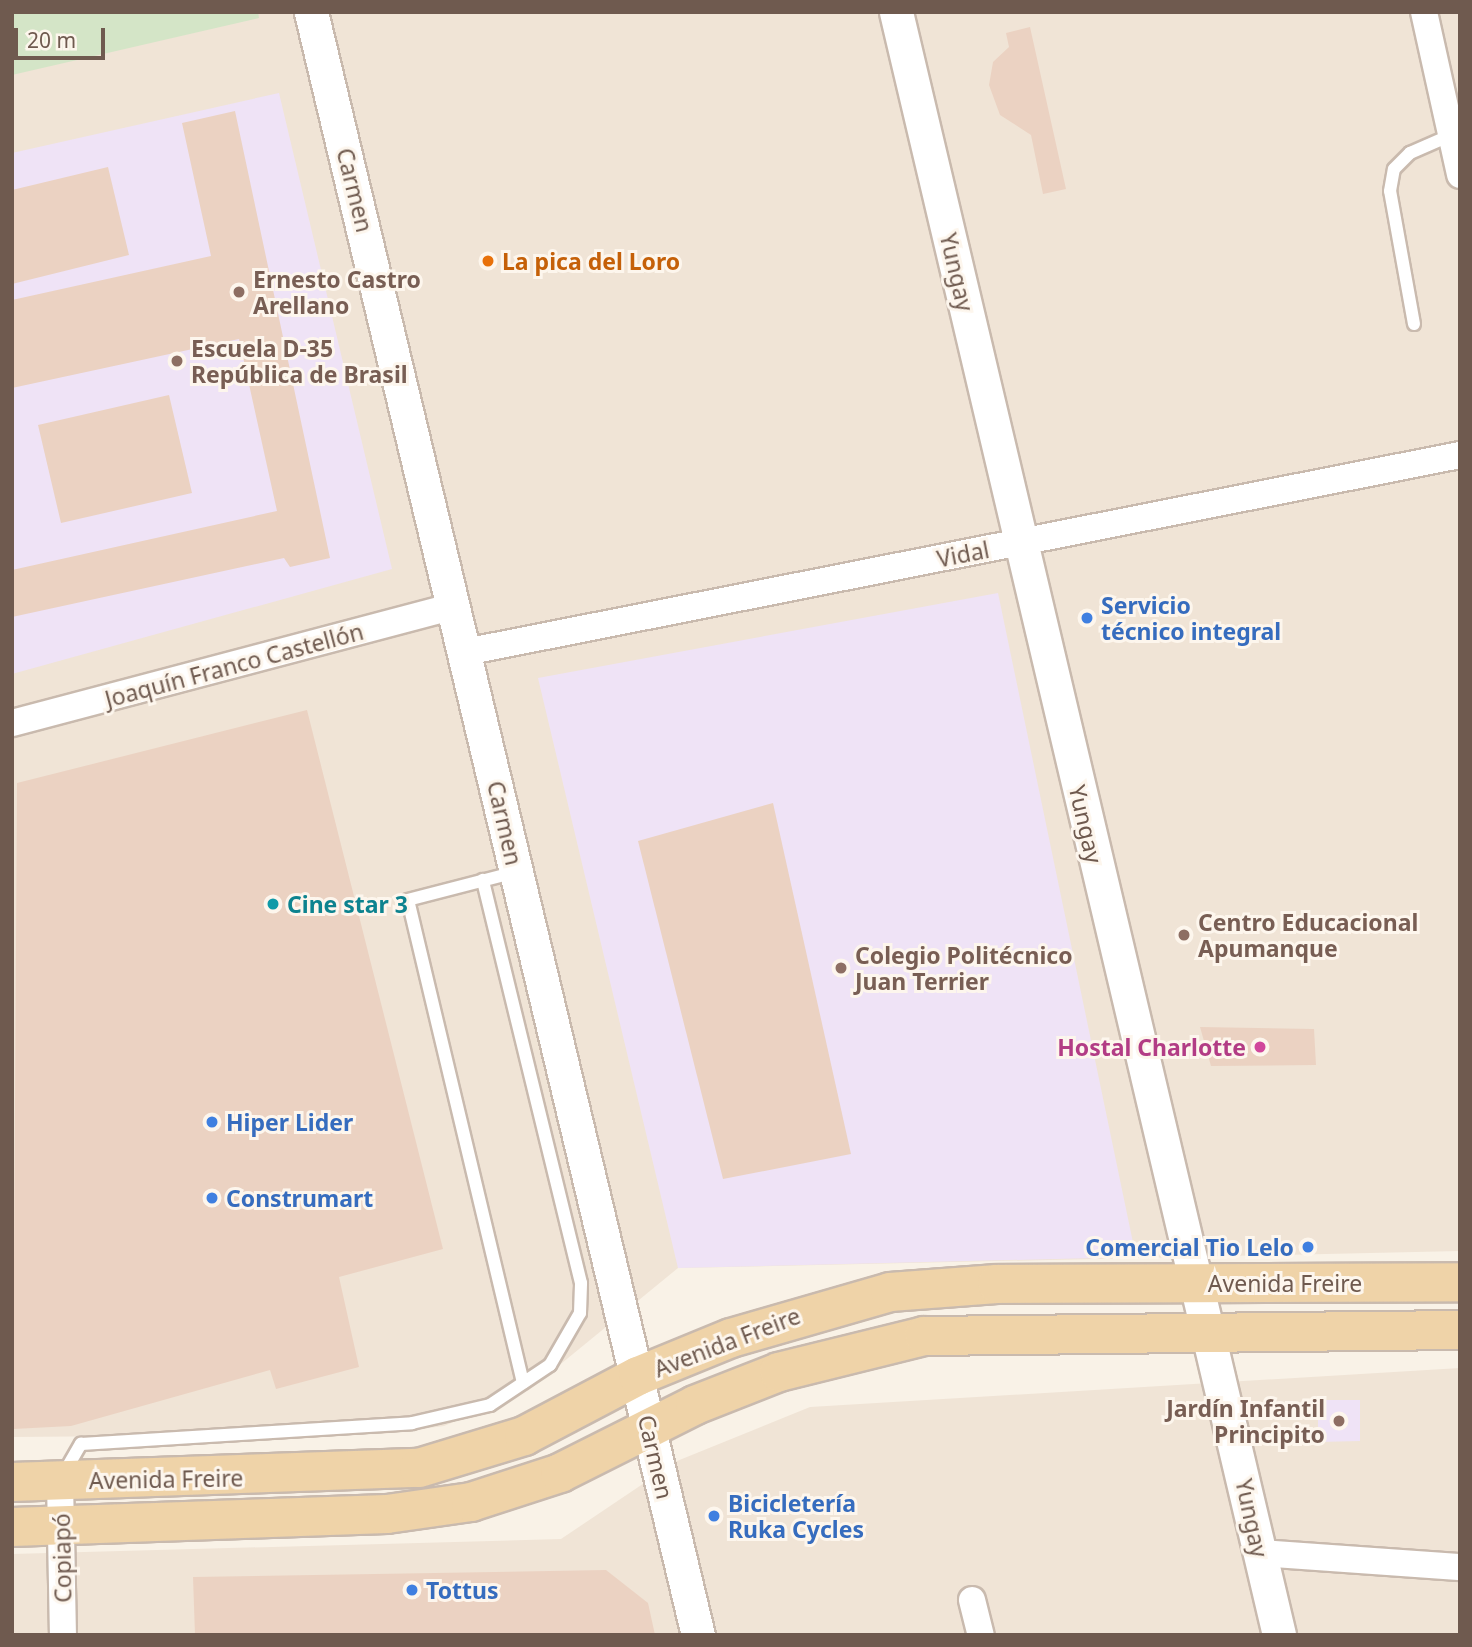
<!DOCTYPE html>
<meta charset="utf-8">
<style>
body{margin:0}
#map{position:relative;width:1472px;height:1647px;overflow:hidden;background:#f9f2e7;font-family:"Noto Sans",sans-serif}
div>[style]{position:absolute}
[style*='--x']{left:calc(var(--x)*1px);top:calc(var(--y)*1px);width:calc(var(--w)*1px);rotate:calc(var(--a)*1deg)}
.residential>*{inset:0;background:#f0e4d6}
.education>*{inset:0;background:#efe3f6}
.green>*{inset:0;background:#d4e5c7}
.building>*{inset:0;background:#ebd2c2}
.roads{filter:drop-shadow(2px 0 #c9baae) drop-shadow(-2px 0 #c9baae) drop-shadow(0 2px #c9baae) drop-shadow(0 -2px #c9baae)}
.service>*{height:12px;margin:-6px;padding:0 6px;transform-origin:6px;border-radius:6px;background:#fff}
.minor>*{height:26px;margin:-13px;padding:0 13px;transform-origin:13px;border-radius:13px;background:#fff}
.tertiary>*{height:33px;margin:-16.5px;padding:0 16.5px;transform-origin:16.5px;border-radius:16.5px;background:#fff}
.primary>*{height:38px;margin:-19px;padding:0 19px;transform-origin:19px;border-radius:19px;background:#efd3a8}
.dots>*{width:19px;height:19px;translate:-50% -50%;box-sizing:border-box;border:4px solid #fdf6ed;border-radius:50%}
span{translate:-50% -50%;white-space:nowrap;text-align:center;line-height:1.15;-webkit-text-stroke:6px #fdf6ed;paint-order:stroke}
.street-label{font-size:23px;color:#6f5a4f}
.food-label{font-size:23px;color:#c56008;font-weight:700}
.left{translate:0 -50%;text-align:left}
.education-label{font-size:23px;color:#785e54;font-weight:700}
.right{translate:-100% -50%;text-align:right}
.shop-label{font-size:23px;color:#366cbe;font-weight:700}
.culture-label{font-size:23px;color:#0d838f;font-weight:700}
.hotel-label{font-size:23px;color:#b23c85;font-weight:700}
.frame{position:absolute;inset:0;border:14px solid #6f5a4f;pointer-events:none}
.scale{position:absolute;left:14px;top:28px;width:91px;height:32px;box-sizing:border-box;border:4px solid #6f5a4f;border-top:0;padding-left:9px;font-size:21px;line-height:24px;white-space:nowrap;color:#6f5a4f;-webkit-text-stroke:5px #fdf6ed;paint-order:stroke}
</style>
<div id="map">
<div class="residential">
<div style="clip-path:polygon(12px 12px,1460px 12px,1460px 1251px,678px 1268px,529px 1390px,444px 1426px,382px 1434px,12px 1437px)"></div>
<div style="clip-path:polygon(1460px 1368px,1460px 1635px,12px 1635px,12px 1554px,561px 1539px,677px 1461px,810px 1407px)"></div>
</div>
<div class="education">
<div style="clip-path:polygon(279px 93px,392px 569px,12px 674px,12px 153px)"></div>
<div style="clip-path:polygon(998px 593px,1136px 1257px,678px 1268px,538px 678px)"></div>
<div style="clip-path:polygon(1318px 1400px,1360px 1400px,1360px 1441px,1318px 1442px)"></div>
</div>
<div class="green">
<div style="clip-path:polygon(12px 12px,258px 12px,259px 18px,12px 75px)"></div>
</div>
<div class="building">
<div style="clip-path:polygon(1030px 27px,1066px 189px,1043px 194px,1031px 135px,1000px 115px,989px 85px,993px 62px,1009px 47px,1006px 33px)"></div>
<div style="clip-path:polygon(235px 111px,330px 558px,290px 567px,284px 558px,12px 617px,12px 570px,277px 511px,239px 339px,12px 388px,12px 300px,211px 256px,182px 123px)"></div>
<div style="clip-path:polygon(108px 167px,129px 255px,12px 284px,12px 190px)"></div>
<div style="clip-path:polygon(169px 395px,192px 493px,61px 523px,38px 425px)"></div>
<div style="clip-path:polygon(307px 710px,443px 1249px,339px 1277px,359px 1367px,276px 1389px,270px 1370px,71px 1426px,13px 1429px,17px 783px)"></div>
<div style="clip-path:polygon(773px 803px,851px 1154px,723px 1179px,638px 841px)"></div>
<div style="clip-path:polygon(1200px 1027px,1314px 1029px,1316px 1065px,1211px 1066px)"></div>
<div style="clip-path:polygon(606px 1570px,648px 1603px,655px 1635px,195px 1635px,193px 1577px)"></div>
</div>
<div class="roads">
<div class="service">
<div style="--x:1414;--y:324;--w:135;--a:-100.2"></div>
<div style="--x:1390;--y:191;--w:22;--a:-80"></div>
<div style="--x:1394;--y:169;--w:23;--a:-45"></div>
<div style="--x:1410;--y:153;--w:45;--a:-23.7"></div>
<div style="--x:516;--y:872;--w:112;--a:165.5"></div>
<div style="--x:408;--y:900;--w:496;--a:76.6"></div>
<div style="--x:64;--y:1473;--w:34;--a:-60"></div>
<div style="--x:81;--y:1444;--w:332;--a:-3.6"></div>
<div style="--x:412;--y:1423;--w:80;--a:-13"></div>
<div style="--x:490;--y:1405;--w:72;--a:-33.7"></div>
<div style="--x:550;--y:1365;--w:60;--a:-60"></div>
<div style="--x:580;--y:1313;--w:30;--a:-88"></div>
<div style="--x:581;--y:1283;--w:415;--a:-103.7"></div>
</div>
<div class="minor">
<div style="--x:1424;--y:12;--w:167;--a:77.5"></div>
<div style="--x:465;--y:652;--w:1014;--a:-11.2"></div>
<div style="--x:12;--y:723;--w:458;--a:-14.8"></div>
<div style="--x:60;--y:1481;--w:154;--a:88.9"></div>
<div style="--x:1259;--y:1553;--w:201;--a:4"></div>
<div style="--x:972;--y:1600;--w:36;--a:76"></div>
</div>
<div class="tertiary">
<div style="--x:311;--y:12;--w:1669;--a:76.59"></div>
<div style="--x:896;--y:12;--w:1668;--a:76.72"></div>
</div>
<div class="primary">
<div style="--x:12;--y:1482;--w:407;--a:-2"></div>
<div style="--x:419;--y:1468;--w:110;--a:-16.9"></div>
<div style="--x:524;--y:1436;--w:129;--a:-27.8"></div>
<div style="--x:638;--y:1376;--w:100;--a:-22.2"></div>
<div style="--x:731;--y:1338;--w:166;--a:-16.1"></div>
<div style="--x:890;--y:1292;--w:107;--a:-4.3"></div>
<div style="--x:997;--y:1284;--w:463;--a:-0.2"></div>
<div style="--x:12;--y:1527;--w:375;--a:-2"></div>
<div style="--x:387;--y:1514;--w:85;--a:-8.1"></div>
<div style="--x:471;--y:1502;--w:94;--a:-18"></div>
<div style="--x:560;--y:1473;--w:151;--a:-26.7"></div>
<div style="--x:695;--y:1405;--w:90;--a:-21.4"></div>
<div style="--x:779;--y:1372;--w:149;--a:-13.9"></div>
<div style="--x:924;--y:1336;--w:536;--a:-0.64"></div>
</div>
</div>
<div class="dots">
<div style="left:488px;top:261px;background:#e8710a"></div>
<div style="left:239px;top:292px;background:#8d6e63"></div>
<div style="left:177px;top:361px;background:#8d6e63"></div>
<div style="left:1087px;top:618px;background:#3f7fe0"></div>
<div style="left:273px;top:904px;background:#0f9aa8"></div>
<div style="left:1184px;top:935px;background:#8d6e63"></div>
<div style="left:841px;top:968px;background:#8d6e63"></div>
<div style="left:1260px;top:1047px;background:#d1479c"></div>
<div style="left:212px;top:1122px;background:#3f7fe0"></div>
<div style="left:212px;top:1198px;background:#3f7fe0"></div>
<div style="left:1308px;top:1247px;background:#3f7fe0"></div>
<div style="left:1339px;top:1421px;background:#8d6e63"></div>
<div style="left:714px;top:1516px;background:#3f7fe0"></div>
<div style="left:412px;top:1590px;background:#3f7fe0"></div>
</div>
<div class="street-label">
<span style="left:355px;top:190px;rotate:76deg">Carmen</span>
<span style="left:957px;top:272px;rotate:77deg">Yungay</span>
<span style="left:963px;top:554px;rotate:-11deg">Vidal</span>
<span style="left:234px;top:665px;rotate:-15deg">Joaquín Franco Castellón</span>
<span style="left:505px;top:823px;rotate:77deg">Carmen</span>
<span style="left:1086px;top:824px;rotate:77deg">Yungay</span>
<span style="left:1285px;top:1283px">Avenida Freire</span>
<span style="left:727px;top:1342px;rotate:-21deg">Avenida Freire</span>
<span style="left:656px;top:1457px;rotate:77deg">Carmen</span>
<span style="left:166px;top:1479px;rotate:-1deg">Avenida Freire</span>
<span style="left:1252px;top:1518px;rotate:78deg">Yungay</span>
<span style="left:62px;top:1558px;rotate:-91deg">Copiapó</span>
</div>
<div class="food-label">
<span class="left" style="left:502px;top:261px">La pica del Loro</span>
</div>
<div class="education-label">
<span class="left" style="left:253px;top:292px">Ernesto Castro<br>Arellano</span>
<span class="left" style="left:191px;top:361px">Escuela D-35<br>República de Brasil</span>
<span class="left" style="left:1198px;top:935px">Centro Educacional<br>Apumanque</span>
<span class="left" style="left:855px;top:968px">Colegio Politécnico<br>Juan Terrier</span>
<span class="right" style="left:1325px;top:1421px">Jardín Infantil<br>Principito</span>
</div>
<div class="shop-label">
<span class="left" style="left:1101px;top:618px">Servicio<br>técnico integral</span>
<span class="left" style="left:226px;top:1122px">Hiper Lider</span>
<span class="left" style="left:226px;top:1198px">Construmart</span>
<span class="right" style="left:1294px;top:1247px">Comercial Tio Lelo</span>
<span class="left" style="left:728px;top:1516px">Bicicletería<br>Ruka Cycles</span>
<span class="left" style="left:426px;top:1590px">Tottus</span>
</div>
<div class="culture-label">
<span class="left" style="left:287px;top:904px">Cine star 3</span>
</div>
<div class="hotel-label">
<span class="right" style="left:1246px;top:1047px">Hostal Charlotte</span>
</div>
<div class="frame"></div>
<div class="scale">20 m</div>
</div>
